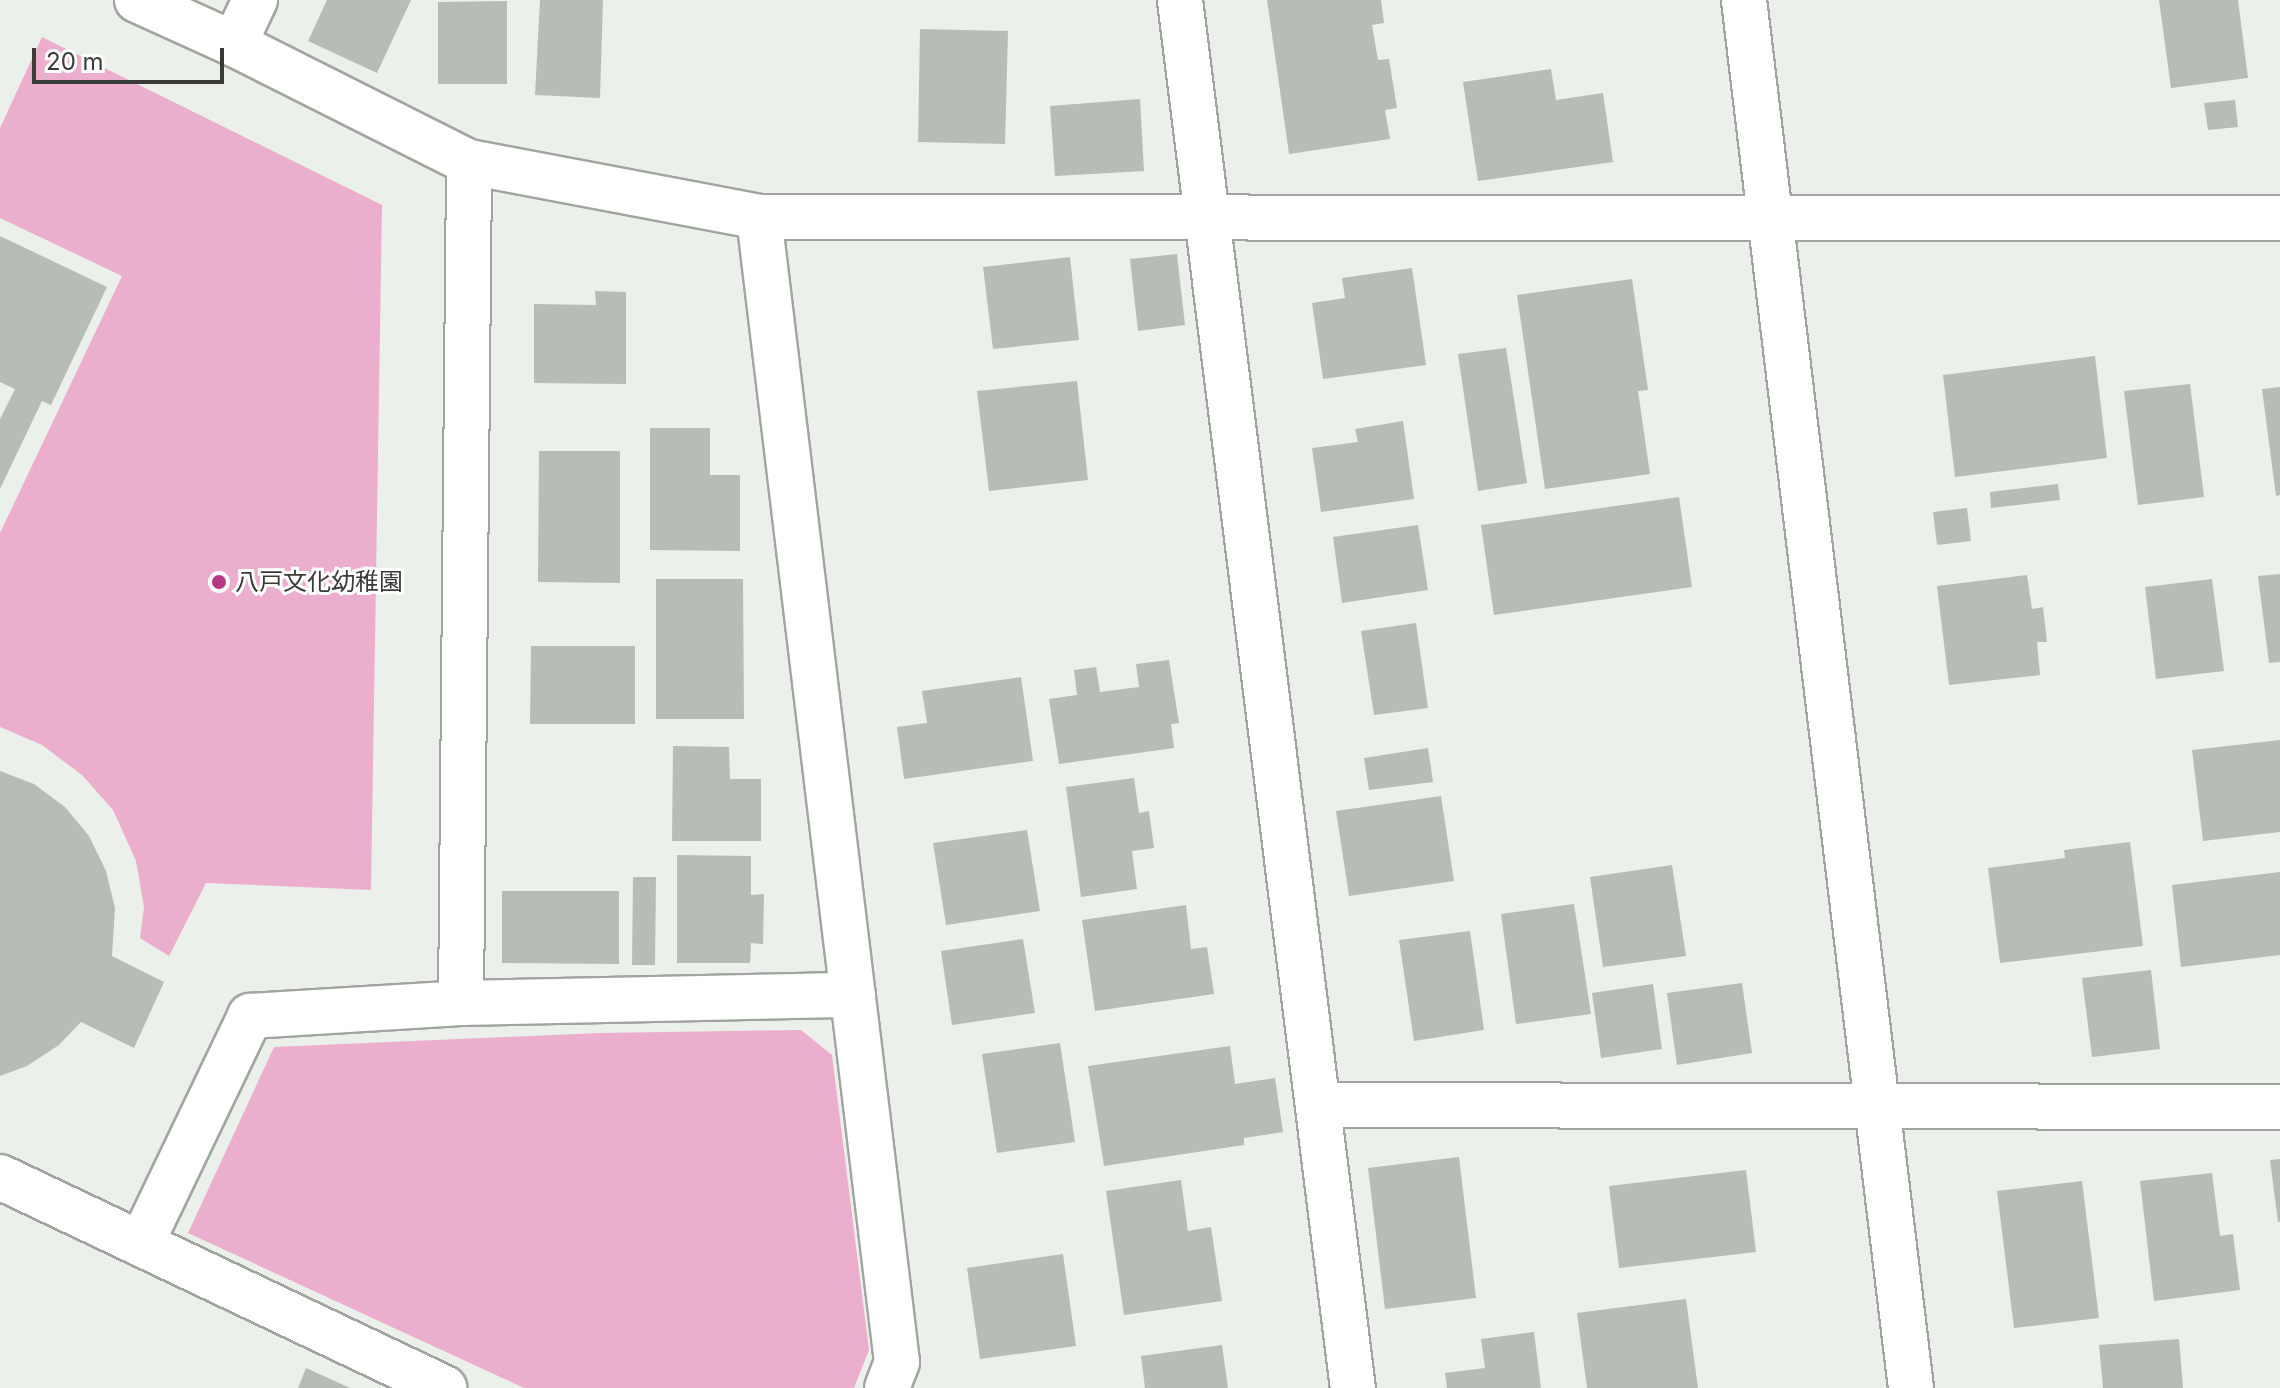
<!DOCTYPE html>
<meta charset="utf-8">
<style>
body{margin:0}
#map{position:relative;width:2280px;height:1388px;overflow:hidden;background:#ecf0ea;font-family:Inter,"Noto Sans JP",sans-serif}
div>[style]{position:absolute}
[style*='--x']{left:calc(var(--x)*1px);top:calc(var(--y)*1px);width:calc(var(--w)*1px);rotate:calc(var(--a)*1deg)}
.green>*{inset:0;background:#ebaecd}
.building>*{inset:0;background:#b7bcb6}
.roads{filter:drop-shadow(2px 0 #a1a59f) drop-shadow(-2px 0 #a1a59f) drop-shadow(0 2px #a1a59f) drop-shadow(0 -2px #a1a59f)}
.street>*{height:44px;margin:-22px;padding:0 22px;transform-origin:22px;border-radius:22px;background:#fff}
.secondary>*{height:44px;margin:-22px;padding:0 22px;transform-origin:22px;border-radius:22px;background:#fff}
.dots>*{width:22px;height:22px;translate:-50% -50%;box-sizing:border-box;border:4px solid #fff;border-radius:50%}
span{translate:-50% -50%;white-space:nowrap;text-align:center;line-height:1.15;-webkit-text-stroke:6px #fff;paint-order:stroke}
.poi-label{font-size:24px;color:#3a3b39}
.left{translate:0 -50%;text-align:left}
.scale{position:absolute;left:32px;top:48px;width:192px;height:36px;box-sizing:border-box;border:4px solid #3a3b39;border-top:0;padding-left:10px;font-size:24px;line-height:28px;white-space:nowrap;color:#3a3b39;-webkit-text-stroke:6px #fff;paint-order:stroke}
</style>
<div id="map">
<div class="green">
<div style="clip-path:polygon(42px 37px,382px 205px,371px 890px,206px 883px,169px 956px,140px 938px,144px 907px,136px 861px,113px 810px,82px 775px,42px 745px,0 727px,0 533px,122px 276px,0 218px,0 128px)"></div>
<div style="clip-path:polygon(801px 1030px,832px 1055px,869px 1350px,854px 1388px,524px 1388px,188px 1233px,274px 1047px,599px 1033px)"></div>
</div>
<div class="building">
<div style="clip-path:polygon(327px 0,411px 0,377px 73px,308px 41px)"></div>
<div style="clip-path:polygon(540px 0,603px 0,600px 98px,535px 95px)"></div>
<div style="clip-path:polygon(1267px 0,1381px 0,1384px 23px,1372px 25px,1378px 60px,1389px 59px,1397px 108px,1385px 110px,1390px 139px,1289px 154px)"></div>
<div style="clip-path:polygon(2159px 0,2238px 0,2248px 78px,2171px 88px)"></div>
<div style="clip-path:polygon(507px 1px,507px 84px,438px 84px,438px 2px)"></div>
<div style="clip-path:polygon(920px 29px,1008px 31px,1005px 144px,918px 142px)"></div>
<div style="clip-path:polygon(1551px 69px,1556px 100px,1603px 93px,1613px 162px,1478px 181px,1463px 82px)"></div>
<div style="clip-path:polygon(1140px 99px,1144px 171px,1055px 176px,1050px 106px)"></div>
<div style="clip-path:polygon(2235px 100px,2238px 127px,2208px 130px,2204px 103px)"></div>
<div style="clip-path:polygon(0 236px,107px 287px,51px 405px,42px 401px,0 489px,0 419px,15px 389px,0 382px)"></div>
<div style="clip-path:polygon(1177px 254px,1185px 325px,1138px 331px,1130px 259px)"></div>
<div style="clip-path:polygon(1070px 257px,1079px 340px,993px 349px,983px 267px)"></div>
<div style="clip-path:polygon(1412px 268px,1426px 365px,1323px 379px,1312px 303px,1345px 298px,1342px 278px)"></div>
<div style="clip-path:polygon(1632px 279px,1648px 390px,1638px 391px,1650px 474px,1545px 489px,1517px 295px)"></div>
<div style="clip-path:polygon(595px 291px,626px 292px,626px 384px,534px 383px,534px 304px,596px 305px)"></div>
<div style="clip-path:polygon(1506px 348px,1527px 483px,1478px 491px,1458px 354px)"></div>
<div style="clip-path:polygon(2095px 356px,2107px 458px,1955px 477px,1943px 375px)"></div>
<div style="clip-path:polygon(1077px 381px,1088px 480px,989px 491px,977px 391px)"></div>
<div style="clip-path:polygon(2190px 384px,2204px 497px,2138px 505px,2124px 391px)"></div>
<div style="clip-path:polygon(2280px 387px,2280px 495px,2276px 496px,2262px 389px)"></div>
<div style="clip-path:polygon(1403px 421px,1414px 499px,1321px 512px,1312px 448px,1358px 442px,1355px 429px)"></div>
<div style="clip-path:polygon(650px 428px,710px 428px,710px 475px,740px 475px,740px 551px,650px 550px)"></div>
<div style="clip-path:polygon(539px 451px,620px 451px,620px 583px,538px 582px)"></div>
<div style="clip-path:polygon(2058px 484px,2060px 500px,1991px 508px,1990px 492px)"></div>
<div style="clip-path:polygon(1679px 497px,1692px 587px,1494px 615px,1481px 525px)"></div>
<div style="clip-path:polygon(1967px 508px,1971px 541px,1937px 545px,1933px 512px)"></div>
<div style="clip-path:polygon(1418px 525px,1428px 590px,1342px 603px,1333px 537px)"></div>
<div style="clip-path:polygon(2280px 574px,2280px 662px,2269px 663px,2258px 576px)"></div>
<div style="clip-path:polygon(2027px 575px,2032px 609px,2043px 607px,2047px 642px,2037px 642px,2040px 675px,1949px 685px,1937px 586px)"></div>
<div style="clip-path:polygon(656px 579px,743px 579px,744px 719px,656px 719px)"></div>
<div style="clip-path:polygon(2212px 579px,2224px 671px,2156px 679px,2145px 587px)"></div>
<div style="clip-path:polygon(1416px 623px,1428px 708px,1374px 715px,1361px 631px)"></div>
<div style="clip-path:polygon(531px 646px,635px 646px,635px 724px,530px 724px)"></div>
<div style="clip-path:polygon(1169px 660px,1179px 723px,1171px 724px,1174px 748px,1059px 764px,1049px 699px,1077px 695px,1074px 670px,1096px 667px,1100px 692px,1139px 687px,1136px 664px)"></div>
<div style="clip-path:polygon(1021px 677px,1033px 761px,904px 779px,897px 727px,927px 723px,922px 691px)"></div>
<div style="clip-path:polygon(2280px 740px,2280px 832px,2203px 841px,2192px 750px)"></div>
<div style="clip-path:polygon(673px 746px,729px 747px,730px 779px,761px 779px,761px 841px,672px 841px)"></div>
<div style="clip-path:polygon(1428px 748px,1433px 782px,1369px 790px,1364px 758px)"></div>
<div style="clip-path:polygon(0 771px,34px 784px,65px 807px,89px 836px,106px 871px,115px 908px,112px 956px,164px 982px,134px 1048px,81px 1022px,59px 1045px,27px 1066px,0 1076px)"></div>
<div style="clip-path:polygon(1134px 778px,1139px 813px,1149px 811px,1154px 848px,1132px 851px,1137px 889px,1081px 897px,1066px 787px)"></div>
<div style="clip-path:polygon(1441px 796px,1454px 881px,1349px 896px,1336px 811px)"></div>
<div style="clip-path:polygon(1027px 830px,1040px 911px,946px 925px,933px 843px)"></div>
<div style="clip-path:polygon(2130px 842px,2143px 946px,2000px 963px,1988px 868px,2065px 858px,2064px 850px)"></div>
<div style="clip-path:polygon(677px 855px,751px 856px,751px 895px,764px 894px,763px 944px,751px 943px,750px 963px,677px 963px)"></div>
<div style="clip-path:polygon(1672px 865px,1686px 956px,1603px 967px,1590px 877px)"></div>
<div style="clip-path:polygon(2280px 872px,2280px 955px,2181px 967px,2172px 885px)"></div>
<div style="clip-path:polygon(633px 877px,656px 877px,655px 965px,632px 965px)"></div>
<div style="clip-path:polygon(502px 891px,619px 891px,619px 964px,502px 963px)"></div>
<div style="clip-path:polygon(1574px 904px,1591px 1014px,1516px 1024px,1501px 914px)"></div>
<div style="clip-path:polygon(1186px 905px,1191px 949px,1207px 947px,1214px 994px,1095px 1011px,1082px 920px)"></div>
<div style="clip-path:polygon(1470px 931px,1484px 1030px,1414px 1041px,1399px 940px)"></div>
<div style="clip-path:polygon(1023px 939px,1035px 1013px,952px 1025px,941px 951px)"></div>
<div style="clip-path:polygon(2151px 970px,2160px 1049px,2092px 1057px,2082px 978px)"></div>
<div style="clip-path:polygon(1742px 983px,1752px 1053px,1677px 1065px,1667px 993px)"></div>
<div style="clip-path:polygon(1653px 984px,1662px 1049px,1601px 1058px,1592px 993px)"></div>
<div style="clip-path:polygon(1060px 1043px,1075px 1142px,997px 1153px,982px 1054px)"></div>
<div style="clip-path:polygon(1230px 1046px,1235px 1084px,1275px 1078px,1283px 1132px,1244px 1138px,1244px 1145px,1104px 1166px,1088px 1066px)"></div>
<div style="clip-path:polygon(1459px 1157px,1476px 1298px,1385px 1309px,1368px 1168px)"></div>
<div style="clip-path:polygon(2280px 1159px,2280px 1222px,2278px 1222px,2270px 1160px)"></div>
<div style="clip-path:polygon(1746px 1170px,1756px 1252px,1619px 1268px,1609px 1186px)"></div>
<div style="clip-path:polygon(2212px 1173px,2220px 1236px,2233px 1234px,2240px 1290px,2154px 1301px,2140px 1181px)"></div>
<div style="clip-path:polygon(1181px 1180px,1188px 1231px,1211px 1227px,1222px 1301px,1124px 1315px,1106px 1191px)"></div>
<div style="clip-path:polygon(2082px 1181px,2099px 1318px,2014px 1328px,1997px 1191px)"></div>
<div style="clip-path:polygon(1063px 1254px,1076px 1346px,980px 1359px,967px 1268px)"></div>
<div style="clip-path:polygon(1686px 1299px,1698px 1388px,1587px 1388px,1577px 1313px)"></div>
<div style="clip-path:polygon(1534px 1332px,1541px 1388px,1447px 1388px,1445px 1373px,1485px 1368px,1481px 1339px)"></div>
<div style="clip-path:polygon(2179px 1339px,2183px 1388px,2103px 1388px,2099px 1345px)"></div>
<div style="clip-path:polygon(1222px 1345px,1228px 1388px,1145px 1388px,1141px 1356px)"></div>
<div style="clip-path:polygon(306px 1368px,350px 1388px,298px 1388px)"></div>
</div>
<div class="roads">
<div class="street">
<div style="--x:137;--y:0;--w:107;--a:24.4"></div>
<div style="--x:255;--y:0;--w:49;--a:115.5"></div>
<div style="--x:234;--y:44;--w:263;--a:26.7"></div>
<div style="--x:469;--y:162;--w:295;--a:10.7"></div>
<div style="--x:759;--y:217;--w:1011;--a:0.06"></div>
<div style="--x:1180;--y:0;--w:1399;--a:82.9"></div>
<div style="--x:759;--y:217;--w:1153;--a:83.13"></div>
<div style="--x:897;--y:1362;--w:28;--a:111"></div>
<div style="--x:461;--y:1003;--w:841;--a:-89.45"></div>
<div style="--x:1319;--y:1105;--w:961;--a:0.12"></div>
<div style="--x:0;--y:1177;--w:492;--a:25.4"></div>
<div style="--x:141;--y:1244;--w:253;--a:-64.4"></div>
<div style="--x:250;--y:1016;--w:211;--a:-3.5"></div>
<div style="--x:461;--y:1003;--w:392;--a:-1.2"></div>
</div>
<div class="secondary">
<div style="--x:1744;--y:0;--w:1398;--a:83.14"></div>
<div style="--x:1770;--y:218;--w:510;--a:0"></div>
</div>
</div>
<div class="dots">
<div style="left:219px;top:582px;background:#b73884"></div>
</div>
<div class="poi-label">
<span class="left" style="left:235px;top:582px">八戸文化幼稚園</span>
</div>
<div class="scale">20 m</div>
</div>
